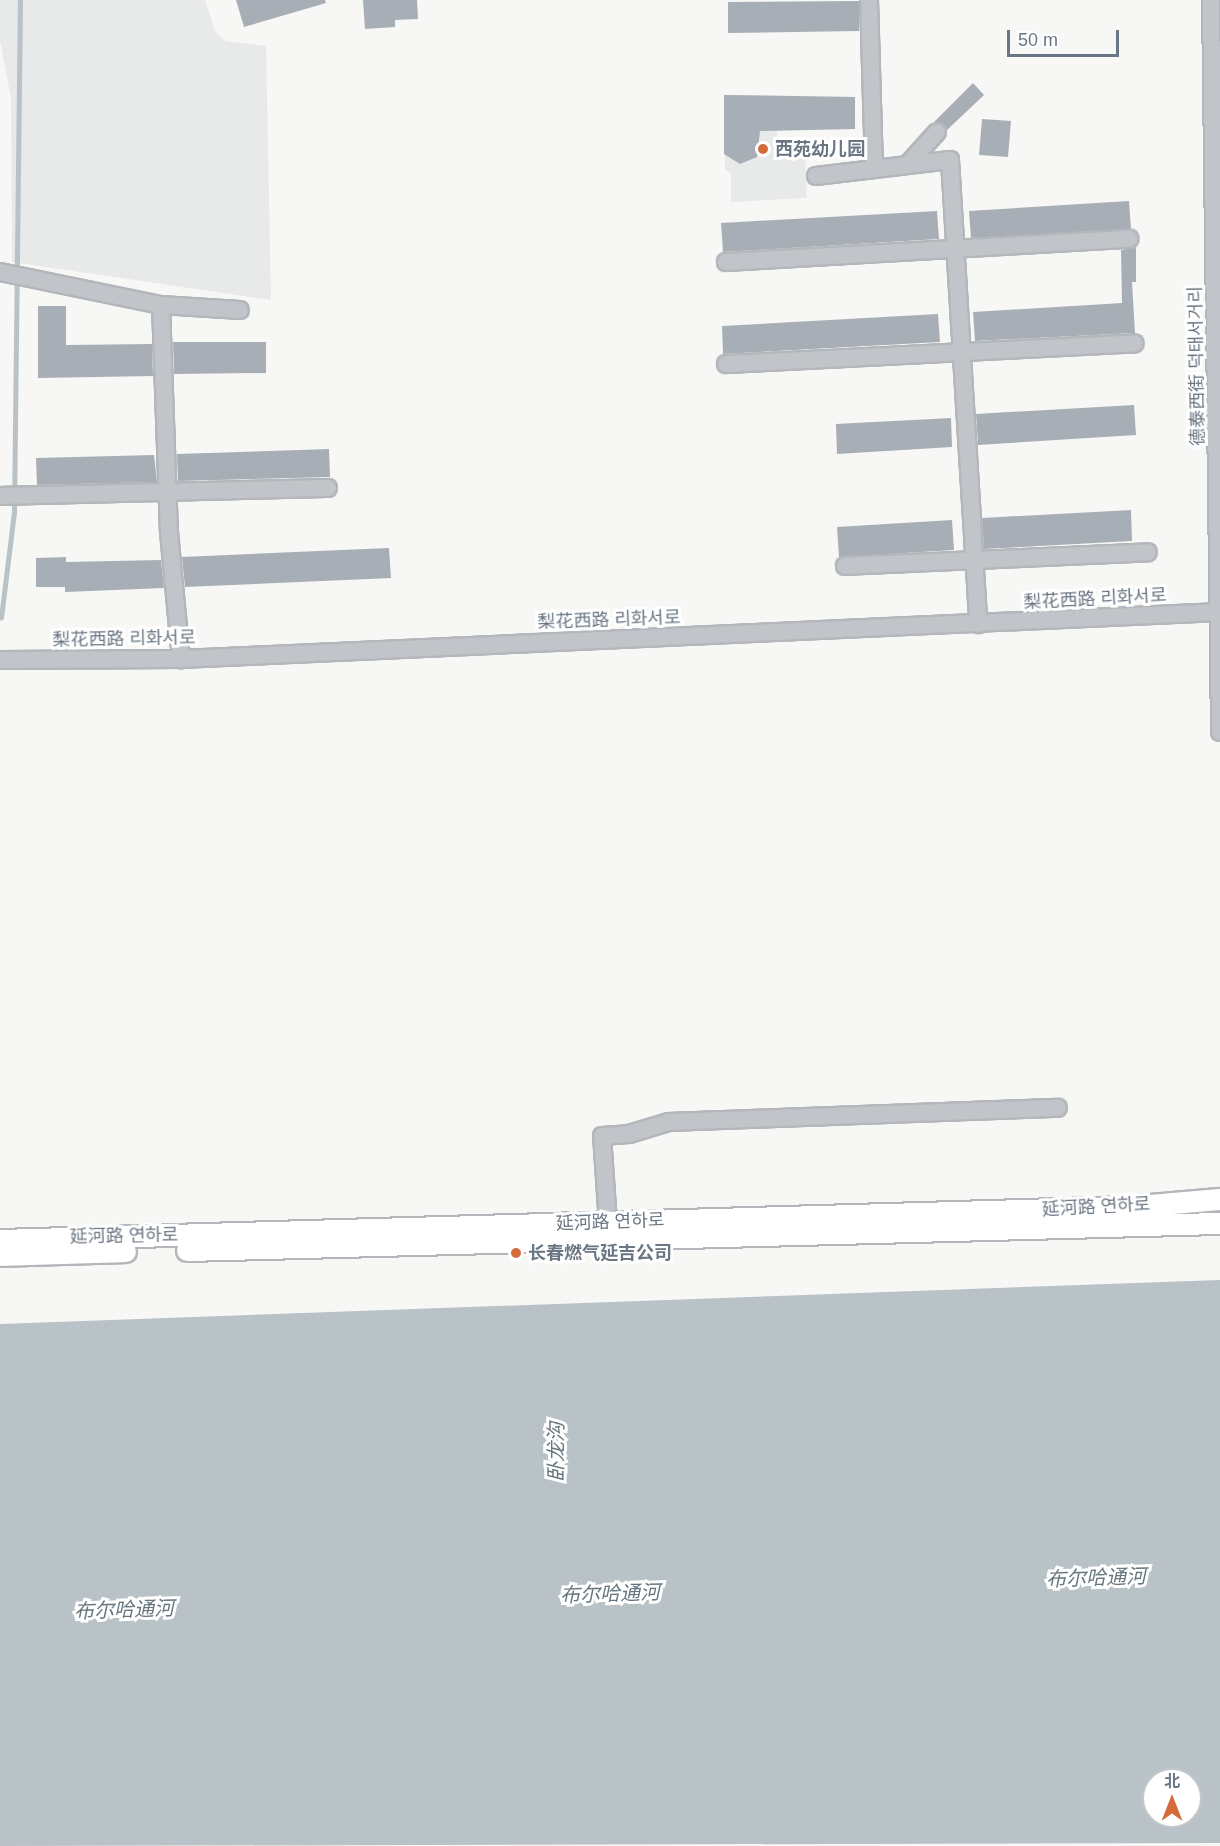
<!DOCTYPE html>
<meta charset="utf-8">
<style>
body{margin:0}
#map{position:relative;width:1220px;height:1846px;overflow:hidden;background:#f7f8f5;font-family:Arial,"Noto Sans SC","Noto Sans KR",sans-serif}
div>[style]{position:absolute}
[style*='--x']{left:calc(var(--x)*1px);top:calc(var(--y)*1px);width:calc(var(--w)*1px);rotate:calc(var(--a)*1deg)}
.built>*{inset:0;background:#e8e9e9}
.water>*{inset:0;background:#b9c2c7}
.stream>*{height:4.5px;margin:-2.25px;padding:0 2.25px;transform-origin:2.25px;border-radius:2.25px;background:#b9c2c7}
.building>*{inset:0;background:#a8aeb5}
.roads{filter:drop-shadow(2px 0 #b3b6ba) drop-shadow(-2px 0 #b3b6ba) drop-shadow(0 2px #b3b6ba) drop-shadow(0 -2px #b3b6ba)}
.minor>*{height:16px;margin:-8px;padding:0 8px;transform-origin:8px;border-radius:8px;background:#c1c4c8}
.major>*{height:21px;margin:-10.5px;padding:0 10.5px;transform-origin:10.5px;border-radius:10.5px;background:#fff}
.dots>*{width:16px;height:16px;translate:-50% -50%;box-sizing:border-box;border:3px solid #fff;border-radius:50%}
span{translate:-50% -50%;white-space:nowrap;text-align:center;line-height:1.15;-webkit-text-stroke:6px #fff;paint-order:stroke}
.poi-label{font-size:18px;color:#6a7683;font-weight:700}
.left{translate:0 -50%;text-align:left}
.street-label{font-size:18px;color:#6a7683}
.water-label{font-size:20px;color:#66767f;font-style:italic}
.north{position:absolute;left:1142px;top:1768px;width:60px;height:60px;box-sizing:border-box;background:#fff;border:2px solid #c3c8cd;border-radius:50%;rotate:0deg;font-size:16px;font-weight:700;line-height:24px;text-align:center;color:#6a7683}
.north::after{content:'';display:block;margin:auto;width:21px;height:27px;background:#d36b3a;clip-path:polygon(50% 0,100% 100%,50% 72%,0 100%)}
.scale{position:absolute;left:1007px;top:30px;width:112px;height:27px;box-sizing:border-box;border:3px solid #6a7683;border-top:0;padding-left:8px;font-size:18px;line-height:21px;white-space:nowrap;color:#6a7683;-webkit-text-stroke:4px #fff;paint-order:stroke}
</style>
<div id="map">
<div class="built">
<div style="clip-path:polygon(0 0,205px 0,215px 31px,225px 41px,266px 46px,271px 300px,12px 262px,11px 99px,0 40px)"></div>
<div style="clip-path:polygon(724px 95px,855px 97px,855px 129px,777px 130px,777px 144px,799px 144px,805px 153px,807px 198px,731px 202px,731px 173px,725px 170px)"></div>
</div>
<div class="water">
<div style="clip-path:polygon(evenodd,1220px 1280px,1220px 1843px,0 1846px,0 1324px,1220px 1280px,1154px 1780px,1190px 1780px,1190px 1816px,1154px 1816px,1154px 1780px)"></div>
</div>
<div class="stream">
<div style="--x:1;--y:618;--w:107;--a:-83"></div>
<div style="--x:14;--y:512;--w:512;--a:-89.33"></div>
</div>
<div class="building">
<div style="clip-path:polygon(236px 0,325px 0,326px 3px,244px 27px)"></div>
<div style="clip-path:polygon(363px 0,417px 0,418px 19px,395px 20px,395px 27px,365px 29px)"></div>
<div style="clip-path:polygon(859px 1px,859px 31px,728px 33px,728px 2px)"></div>
<div style="clip-path:polygon(973px 83px,984px 95px,947px 130px,944px 124px,934px 122px)"></div>
<div style="clip-path:polygon(724px 95px,855px 97px,855px 129px,760px 131px,757px 157px,740px 164px,724px 154px)"></div>
<div style="clip-path:polygon(982px 119px,1011px 121px,1008px 157px,979px 155px)"></div>
<div style="clip-path:polygon(1129px 201px,1131px 229px,971px 238px,969px 211px)"></div>
<div style="clip-path:polygon(937px 211px,939px 239px,723px 252px,721px 223px)"></div>
<div style="clip-path:polygon(1136px 247px,1136px 282px,1132px 282px,1135px 333px,975px 341px,973px 312px,1122px 303px,1121px 250px)"></div>
<div style="clip-path:polygon(38px 306px,66px 306px,66px 345px,152px 344px,153px 376px,38px 378px)"></div>
<div style="clip-path:polygon(938px 314px,940px 342px,723px 354px,722px 326px)"></div>
<div style="clip-path:polygon(173px 342px,266px 342px,266px 373px,174px 374px)"></div>
<div style="clip-path:polygon(1134px 405px,1136px 435px,978px 445px,976px 414px)"></div>
<div style="clip-path:polygon(951px 418px,952px 447px,837px 454px,836px 424px)"></div>
<div style="clip-path:polygon(329px 449px,330px 477px,178px 481px,177px 454px)"></div>
<div style="clip-path:polygon(154px 455px,157px 482px,37px 485px,36px 458px)"></div>
<div style="clip-path:polygon(1131px 510px,1132px 541px,984px 549px,982px 518px)"></div>
<div style="clip-path:polygon(952px 520px,954px 550px,839px 557px,837px 527px)"></div>
<div style="clip-path:polygon(389px 548px,391px 578px,185px 587px,182px 557px)"></div>
<div style="clip-path:polygon(66px 557px,66px 562px,161px 560px,164px 588px,65px 592px,65px 587px,36px 587px,36px 558px)"></div>
</div>
<div class="roads">
<div class="minor">
<div style="--x:869;--y:0;--w:169;--a:88.3"></div>
<div style="--x:1211;--y:0;--w:732;--a:89.3"></div>
<div style="--x:908;--y:164;--w:43;--a:-47.8"></div>
<div style="--x:816;--y:176;--w:135;--a:-6.8"></div>
<div style="--x:950;--y:160;--w:465;--a:86.5"></div>
<div style="--x:726;--y:262;--w:404;--a:-3.3"></div>
<div style="--x:0;--y:272;--w:164;--a:11.6"></div>
<div style="--x:161;--y:305;--w:79;--a:3.6"></div>
<div style="--x:161;--y:305;--w:227;--a:88"></div>
<div style="--x:169;--y:532;--w:128;--a:84.6"></div>
<div style="--x:726;--y:364;--w:409;--a:-2.9"></div>
<div style="--x:0;--y:496;--w:328;--a:-1.4"></div>
<div style="--x:845;--y:566;--w:303;--a:-2.6"></div>
<div style="--x:0;--y:660;--w:181;--a:-0.3"></div>
<div style="--x:181;--y:659;--w:1040;--a:-2.59"></div>
<div style="--x:608;--y:1223;--w:87;--a:-93.9"></div>
<div style="--x:602;--y:1136;--w:27;--a:-4"></div>
<div style="--x:629;--y:1134;--w:42;--a:-16.7"></div>
<div style="--x:669;--y:1122;--w:389;--a:-2.1"></div>
</div>
<div class="major">
<div style="--x:0;--y:1240;--w:1126;--a:-1.68"></div>
<div style="--x:1126;--y:1207;--w:94;--a:-4.9"></div>
<div style="--x:187;--y:1250;--w:1033;--a:-1.5"></div>
<div style="--x:0;--y:1255;--w:125;--a:-1.8"></div>
</div>
</div>
<div class="dots">
<div style="left:763px;top:149px;background:#d36b3a"></div>
<div style="left:516px;top:1253px;background:#d36b3a"></div>
</div>
<div class="poi-label">
<span class="left" style="left:775px;top:149px">西苑幼儿园</span>
<span class="left" style="left:528px;top:1253px">长春燃气延吉公司</span>
</div>
<div class="street-label">
<span style="left:1197px;top:366px;rotate:-91deg">德泰西街 덕태서거리</span>
<span style="left:1095px;top:599px;rotate:-3deg">梨花西路 리화서로</span>
<span style="left:609px;top:620px;rotate:-2deg">梨花西路 리화서로</span>
<span style="left:124px;top:639px;rotate:-1deg">梨花西路 리화서로</span>
<span style="left:1096px;top:1207px;rotate:-3deg">延河路 연하로</span>
<span style="left:610px;top:1222px;rotate:-2deg">延河路 연하로</span>
<span style="left:124px;top:1236px;rotate:-1deg">延河路 연하로</span>
</div>
<div class="water-label">
<span style="left:556px;top:1452px;rotate:-90deg">卧龙沟</span>
<span style="left:1096px;top:1578px;rotate:-2deg">布尔哈通河</span>
<span style="left:610px;top:1594px;rotate:-2deg">布尔哈通河</span>
<span style="left:124px;top:1610px;rotate:-2deg">布尔哈通河</span>
</div>
<div class="north">北</div>
<div class="scale">50 m</div>
</div>
